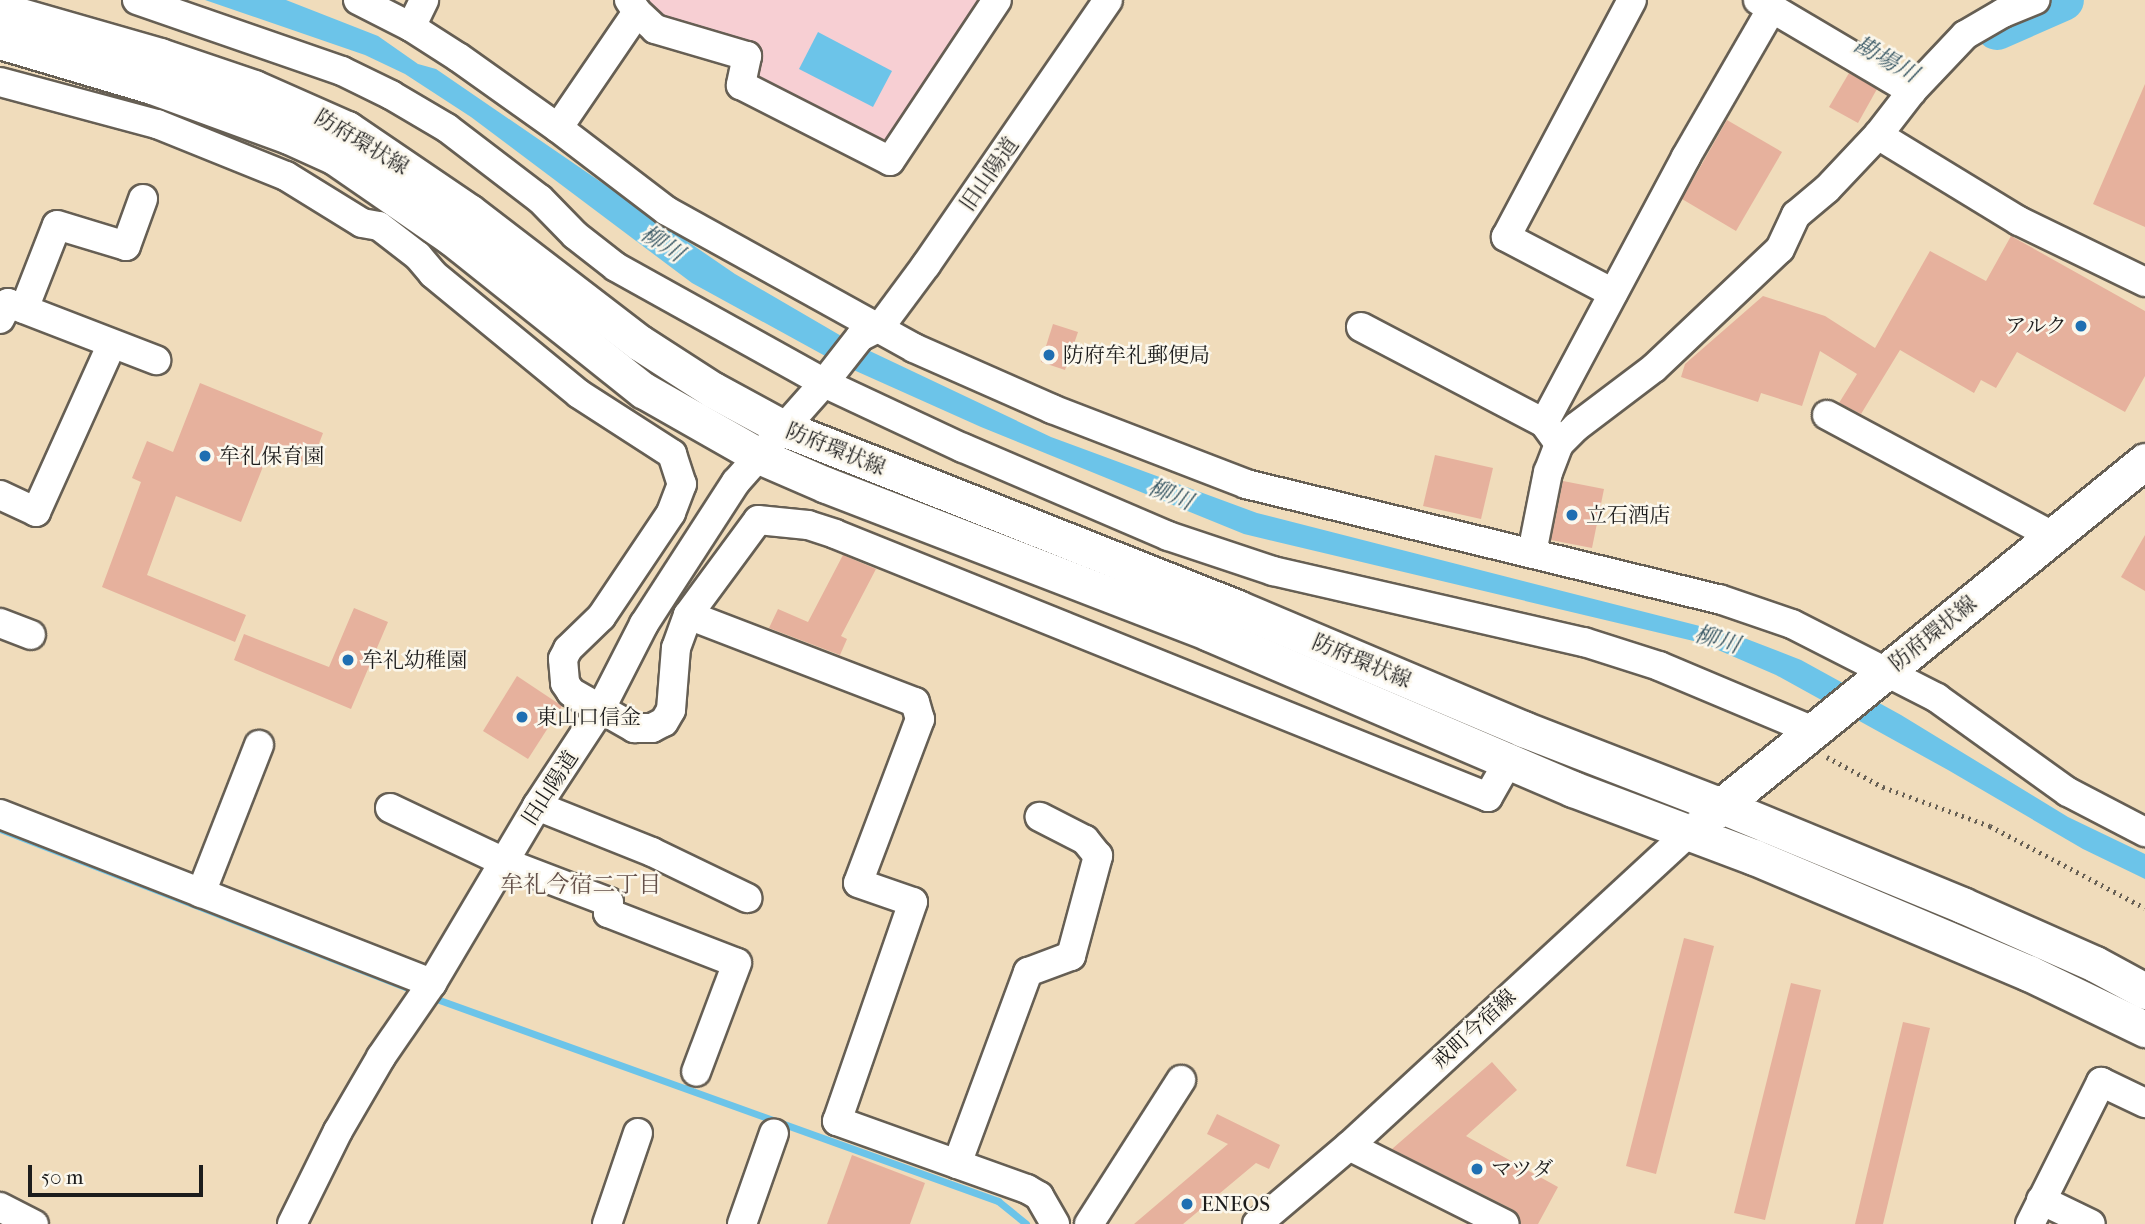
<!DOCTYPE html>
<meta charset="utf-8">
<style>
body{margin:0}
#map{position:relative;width:2145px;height:1224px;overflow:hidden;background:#f0dcbb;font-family:"IM FELL French Canon","Noto Serif JP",serif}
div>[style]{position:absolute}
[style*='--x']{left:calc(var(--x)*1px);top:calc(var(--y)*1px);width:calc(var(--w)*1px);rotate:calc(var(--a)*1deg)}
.built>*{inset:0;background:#f7cfd3}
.water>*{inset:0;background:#6cc4e9}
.stream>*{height:7px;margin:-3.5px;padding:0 3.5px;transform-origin:3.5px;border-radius:3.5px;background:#6cc4e9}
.river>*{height:42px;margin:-21px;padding:0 21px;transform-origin:21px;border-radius:21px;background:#6cc4e9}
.building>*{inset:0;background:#e6b19d}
.path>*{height:4.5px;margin-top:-2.25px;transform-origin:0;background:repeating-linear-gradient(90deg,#665f54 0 2px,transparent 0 7px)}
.roads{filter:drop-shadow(2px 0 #665f54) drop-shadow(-2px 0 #665f54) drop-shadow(0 2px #665f54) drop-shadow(0 -2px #665f54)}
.minor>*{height:28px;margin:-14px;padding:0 14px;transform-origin:14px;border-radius:14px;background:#fff}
.major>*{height:35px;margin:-17.5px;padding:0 17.5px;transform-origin:17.5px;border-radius:17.5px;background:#fff}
.dots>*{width:19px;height:19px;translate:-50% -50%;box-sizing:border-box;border:4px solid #fbf7ec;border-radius:50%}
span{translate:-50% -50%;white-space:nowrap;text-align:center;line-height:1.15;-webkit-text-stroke:5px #fbf7ec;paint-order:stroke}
.street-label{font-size:21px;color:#1c1c1c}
.poi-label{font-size:21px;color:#1c1c1c}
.right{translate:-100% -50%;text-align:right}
.left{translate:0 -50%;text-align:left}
.water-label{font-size:23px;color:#385764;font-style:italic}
.neighbourhood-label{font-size:23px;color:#635049}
.scale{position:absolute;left:28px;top:1165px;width:175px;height:32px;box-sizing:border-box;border:4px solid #1c1c1c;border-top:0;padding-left:9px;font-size:21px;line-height:24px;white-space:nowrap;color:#1c1c1c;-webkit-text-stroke:5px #fbf7ec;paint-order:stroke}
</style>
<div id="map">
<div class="built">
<div style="clip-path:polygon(647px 0,988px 0,889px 150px,754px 82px,759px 51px,669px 23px)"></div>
</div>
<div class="water">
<div style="clip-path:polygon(205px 0,286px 0,378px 36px,418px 64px,436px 69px,735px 274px,855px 344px,1051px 437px,1257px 513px,1739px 636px,1801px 660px,1901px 715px,2068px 817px,2145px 854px,2145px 879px,2083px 849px,1948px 770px,1776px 675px,1702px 643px,1244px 534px,981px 427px,838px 363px,692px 283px,471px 117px,405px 74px,365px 55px)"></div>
<div style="clip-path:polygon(818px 32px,892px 71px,873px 107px,799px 69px)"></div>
</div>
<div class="stream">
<div style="--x:0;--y:829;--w:448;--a:21.3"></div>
<div style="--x:431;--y:997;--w:603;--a:19.79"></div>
<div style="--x:998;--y:1201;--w:36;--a:39"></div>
</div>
<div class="river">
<div style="--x:1997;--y:29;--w:72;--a:-23.7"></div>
</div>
<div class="building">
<div style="clip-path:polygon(1849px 73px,1877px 89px,1858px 123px,1829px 107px)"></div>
<div style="clip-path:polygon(2145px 84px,2145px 227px,2093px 204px)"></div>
<div style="clip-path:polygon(1727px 120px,1782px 152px,1736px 231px,1682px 199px)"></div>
<div style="clip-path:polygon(2011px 236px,2145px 311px,2145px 376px,2125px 412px,2017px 352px,1996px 388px,1981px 380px,1974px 393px,1900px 350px,1861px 414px,1839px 403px,1857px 374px,1820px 351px,1802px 406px,1761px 393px,1758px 402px,1681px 377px,1685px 364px,1763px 296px,1825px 316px,1875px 348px,1930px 251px,1986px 281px)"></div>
<div style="clip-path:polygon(1053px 324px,1078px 332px,1065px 370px,1041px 362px)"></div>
<div style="clip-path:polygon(200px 383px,323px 433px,311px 465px,270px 449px,241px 522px,176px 496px,147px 575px,246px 615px,235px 642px,102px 587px,141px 482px,132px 478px,147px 441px,173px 452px)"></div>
<div style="clip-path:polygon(1435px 455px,1493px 468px,1481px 519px,1423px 506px)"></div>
<div style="clip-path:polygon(1563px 481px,1604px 489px,1592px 548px,1551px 540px)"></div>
<div style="clip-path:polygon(2145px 535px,2145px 591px,2121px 577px)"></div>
<div style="clip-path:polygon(843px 555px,876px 569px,841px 636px,847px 639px,840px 655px,769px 628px,778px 609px,808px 622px)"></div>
<div style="clip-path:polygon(354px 608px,388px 622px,351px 709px,234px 660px,244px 634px,329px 667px)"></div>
<div style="clip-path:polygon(517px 676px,562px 706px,528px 759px,483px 731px)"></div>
<div style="clip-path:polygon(1684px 938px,1714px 946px,1656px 1174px,1626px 1166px)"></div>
<div style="clip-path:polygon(1791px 983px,1821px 990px,1765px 1220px,1734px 1213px)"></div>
<div style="clip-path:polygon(1903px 1022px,1930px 1028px,1883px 1224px,1855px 1224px)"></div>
<div style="clip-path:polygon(1492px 1062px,1517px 1090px,1466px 1136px,1558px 1187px,1538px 1224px,1521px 1224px,1519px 1215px,1512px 1209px,1392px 1149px)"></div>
<div style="clip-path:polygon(1217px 1114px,1280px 1145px,1269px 1169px,1256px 1163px,1183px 1224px,1134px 1224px,1228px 1144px,1207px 1134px)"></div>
<div style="clip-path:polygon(852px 1155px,925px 1183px,910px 1224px,827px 1224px)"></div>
</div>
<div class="path">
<div style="--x:1827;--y:757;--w:64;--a:28.2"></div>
<div style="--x:1883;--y:787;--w:114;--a:20"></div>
<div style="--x:1990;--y:826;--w:175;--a:27.9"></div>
</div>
<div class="roads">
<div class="minor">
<div style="--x:137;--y:0;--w:217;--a:19.1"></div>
<div style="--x:342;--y:71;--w:55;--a:26.1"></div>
<div style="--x:391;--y:95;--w:65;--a:30.5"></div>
<div style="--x:447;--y:128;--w:117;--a:37.4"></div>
<div style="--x:540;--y:199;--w:50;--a:45.8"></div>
<div style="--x:575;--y:235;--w:52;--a:38"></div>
<div style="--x:616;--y:267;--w:238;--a:29.1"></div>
<div style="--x:824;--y:383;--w:153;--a:25.1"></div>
<div style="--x:963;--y:448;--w:223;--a:23.2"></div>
<div style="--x:1168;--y:536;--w:111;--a:18.4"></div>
<div style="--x:1273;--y:571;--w:319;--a:12.9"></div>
<div style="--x:1584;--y:642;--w:79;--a:17.7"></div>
<div style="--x:1659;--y:666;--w:168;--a:22.8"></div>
<div style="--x:358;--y:0;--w:59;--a:27"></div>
<div style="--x:411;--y:27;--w:56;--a:32.6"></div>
<div style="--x:458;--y:57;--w:123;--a:35.4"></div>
<div style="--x:558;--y:128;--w:137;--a:37.3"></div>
<div style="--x:667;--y:211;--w:282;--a:29"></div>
<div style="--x:914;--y:348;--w:151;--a:23.8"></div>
<div style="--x:1052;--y:409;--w:208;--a:21.1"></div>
<div style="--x:1246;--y:484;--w:487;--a:13.7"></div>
<div style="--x:1719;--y:599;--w:77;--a:18.9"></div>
<div style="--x:1792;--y:624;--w:163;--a:27"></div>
<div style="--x:1937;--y:698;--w:161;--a:35.7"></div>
<div style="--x:2068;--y:792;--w:87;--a:27.5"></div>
<div style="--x:629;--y:0;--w:14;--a:56"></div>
<div style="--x:637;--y:12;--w:25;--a:43"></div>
<div style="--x:655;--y:29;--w:96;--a:16.4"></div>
<div style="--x:747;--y:56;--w:30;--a:102"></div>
<div style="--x:741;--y:85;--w:167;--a:27"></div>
<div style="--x:890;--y:161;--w:193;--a:-56.4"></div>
<div style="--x:1758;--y:0;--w:179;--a:30.6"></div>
<div style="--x:411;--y:27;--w:30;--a:-64"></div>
<div style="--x:0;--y:82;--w:163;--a:15"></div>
<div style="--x:157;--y:124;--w:139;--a:22"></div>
<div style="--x:286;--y:176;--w:89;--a:31.7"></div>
<div style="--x:362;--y:223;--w:17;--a:10"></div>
<div style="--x:379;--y:226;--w:49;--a:37.6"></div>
<div style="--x:418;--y:256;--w:23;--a:50"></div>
<div style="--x:433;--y:274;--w:189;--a:39.4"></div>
<div style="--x:579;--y:394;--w:111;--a:32.8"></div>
<div style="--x:672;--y:454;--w:32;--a:72"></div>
<div style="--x:682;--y:484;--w:31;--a:111"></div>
<div style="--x:671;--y:513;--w:125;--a:123.9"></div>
<div style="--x:601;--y:617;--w:46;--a:135.9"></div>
<div style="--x:568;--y:649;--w:11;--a:117"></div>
<div style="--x:563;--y:659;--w:24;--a:85"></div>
<div style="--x:565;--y:683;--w:11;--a:56"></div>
<div style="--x:571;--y:692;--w:73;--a:29.7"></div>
<div style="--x:634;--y:728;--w:18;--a:0"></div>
<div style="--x:652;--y:728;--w:13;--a:-27"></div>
<div style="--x:664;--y:722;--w:14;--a:-60"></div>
<div style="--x:671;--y:710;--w:62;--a:-85.4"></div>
<div style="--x:676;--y:648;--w:35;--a:-70"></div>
<div style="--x:688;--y:615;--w:118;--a:-53.6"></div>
<div style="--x:758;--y:520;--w:50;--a:5.7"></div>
<div style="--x:808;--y:525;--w:28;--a:18"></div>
<div style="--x:835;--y:534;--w:704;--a:21.94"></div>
<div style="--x:1488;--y:797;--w:40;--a:-60.3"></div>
<div style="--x:558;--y:128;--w:140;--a:-55.7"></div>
<div style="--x:1878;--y:135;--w:165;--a:31.4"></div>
<div style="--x:2019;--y:221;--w:140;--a:25.8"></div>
<div style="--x:1613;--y:293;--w:121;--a:-152.4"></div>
<div style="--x:1506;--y:237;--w:268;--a:-62"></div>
<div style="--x:24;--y:309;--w:90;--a:-68.6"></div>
<div style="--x:57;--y:225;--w:72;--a:16.9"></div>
<div style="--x:126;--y:246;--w:50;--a:-70.1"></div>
<div style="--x:0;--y:319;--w:18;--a:-63"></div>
<div style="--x:8;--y:303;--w:159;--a:21.1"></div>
<div style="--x:1361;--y:327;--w:207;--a:27.7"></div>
<div style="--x:1544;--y:423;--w:26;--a:54"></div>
<div style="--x:1559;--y:444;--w:30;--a:111"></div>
<div style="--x:1548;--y:472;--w:83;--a:101.2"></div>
<div style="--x:1827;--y:415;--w:254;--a:28.2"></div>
<div style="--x:1544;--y:423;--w:302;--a:-61.9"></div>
<div style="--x:1686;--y:157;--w:172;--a:-60"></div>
<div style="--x:1559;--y:444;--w:24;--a:-45"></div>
<div style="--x:1576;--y:427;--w:98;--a:-37.1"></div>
<div style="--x:1654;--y:368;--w:173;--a:-43.4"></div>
<div style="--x:1780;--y:249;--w:38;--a:-65"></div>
<div style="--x:1796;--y:215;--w:40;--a:-40"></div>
<div style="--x:1827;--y:189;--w:74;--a:-46.6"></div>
<div style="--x:1878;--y:135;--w:56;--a:-52.3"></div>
<div style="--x:1912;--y:91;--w:77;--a:-46.6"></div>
<div style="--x:1965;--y:35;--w:44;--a:-30.1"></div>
<div style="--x:2003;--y:13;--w:35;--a:-22"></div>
<div style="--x:0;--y:495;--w:40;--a:25"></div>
<div style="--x:36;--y:512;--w:184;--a:-65.7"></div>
<div style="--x:688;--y:615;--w:243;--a:21"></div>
<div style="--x:915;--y:702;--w:18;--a:74"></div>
<div style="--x:920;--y:719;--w:175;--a:110.7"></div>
<div style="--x:858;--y:883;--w:58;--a:19.1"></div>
<div style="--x:913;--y:902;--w:232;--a:109.1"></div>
<div style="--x:837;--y:1121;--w:202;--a:19.7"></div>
<div style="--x:1027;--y:1189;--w:14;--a:30"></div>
<div style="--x:1039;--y:1196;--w:32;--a:60"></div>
<div style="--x:0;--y:623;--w:33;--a:21"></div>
<div style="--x:537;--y:806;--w:124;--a:21.8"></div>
<div style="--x:652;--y:852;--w:106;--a:25.8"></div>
<div style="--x:390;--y:808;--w:126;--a:25.3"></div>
<div style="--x:504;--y:862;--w:112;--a:20.9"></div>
<div style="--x:609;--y:902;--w:11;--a:95"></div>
<div style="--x:608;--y:913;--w:138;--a:21.2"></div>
<div style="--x:737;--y:963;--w:116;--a:110.6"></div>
<div style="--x:0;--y:814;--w:464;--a:21.4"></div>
<div style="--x:201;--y:893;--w:159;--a:-68.6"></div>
<div style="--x:1349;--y:1146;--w:174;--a:26.6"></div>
<div style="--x:957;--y:1164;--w:205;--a:-69.7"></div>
<div style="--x:1028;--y:972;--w:46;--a:-20.4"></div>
<div style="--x:1071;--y:956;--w:104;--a:-74.9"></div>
<div style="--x:1098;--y:856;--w:21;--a:-129"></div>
<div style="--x:1085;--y:840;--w:51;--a:-152.9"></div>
<div style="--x:2041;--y:1200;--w:55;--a:25.6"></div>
<div style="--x:0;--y:1207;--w:38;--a:27"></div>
<div style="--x:292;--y:1224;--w:104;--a:-63.7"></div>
<div style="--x:338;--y:1131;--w:86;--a:-59.8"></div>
<div style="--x:381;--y:1057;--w:90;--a:-55.4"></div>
<div style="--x:432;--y:983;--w:206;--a:-59.3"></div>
<div style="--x:537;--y:806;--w:115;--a:-56.7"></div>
<div style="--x:600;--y:710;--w:97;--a:-62.9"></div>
<div style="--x:644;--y:624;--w:169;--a:-57.1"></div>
<div style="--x:736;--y:482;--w:132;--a:-48.4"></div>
<div style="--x:824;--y:383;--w:58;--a:-52"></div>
<div style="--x:860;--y:337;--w:22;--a:-27"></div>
<div style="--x:880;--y:327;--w:77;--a:-53.4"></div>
<div style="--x:926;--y:265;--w:321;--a:-55.5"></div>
<div style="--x:607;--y:1224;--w:96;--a:-71.2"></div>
<div style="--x:742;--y:1224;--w:96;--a:-70.6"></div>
<div style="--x:1089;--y:1224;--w:171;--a:-57.4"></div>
<div style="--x:1257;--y:1224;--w:121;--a:-40.3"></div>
<div style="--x:1349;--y:1146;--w:464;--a:-42.7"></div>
<div style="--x:2030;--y:1224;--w:159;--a:-63.4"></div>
<div style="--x:2101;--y:1082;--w:49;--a:25.5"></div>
</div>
<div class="major">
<div style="--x:0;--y:10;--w:166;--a:16"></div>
<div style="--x:160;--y:56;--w:99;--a:18.8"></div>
<div style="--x:254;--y:88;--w:102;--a:23.8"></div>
<div style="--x:347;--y:129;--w:148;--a:34.2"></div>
<div style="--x:469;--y:212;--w:215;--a:37.5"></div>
<div style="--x:640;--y:343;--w:87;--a:32.8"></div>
<div style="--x:713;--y:390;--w:80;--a:28.5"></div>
<div style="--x:783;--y:428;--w:488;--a:21.6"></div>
<div style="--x:1237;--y:608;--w:311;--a:22.9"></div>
<div style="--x:1523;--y:729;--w:213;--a:21.2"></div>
<div style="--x:1722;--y:806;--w:260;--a:22.4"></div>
<div style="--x:1962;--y:905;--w:145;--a:23.9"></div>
<div style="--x:2095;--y:964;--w:57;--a:28.4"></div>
<div style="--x:0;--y:41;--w:159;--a:16.5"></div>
<div style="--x:152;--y:86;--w:146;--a:20.1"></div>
<div style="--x:289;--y:136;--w:51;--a:24.5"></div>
<div style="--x:335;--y:157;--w:141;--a:34.6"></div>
<div style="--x:451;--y:237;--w:246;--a:38.6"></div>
<div style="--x:643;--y:390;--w:133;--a:29.6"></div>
<div style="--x:759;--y:456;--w:73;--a:23.4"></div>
<div style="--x:826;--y:485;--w:411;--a:21.1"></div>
<div style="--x:1209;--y:633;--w:396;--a:23.2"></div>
<div style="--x:1573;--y:789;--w:193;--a:20.6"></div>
<div style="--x:1754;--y:857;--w:298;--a:22.9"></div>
<div style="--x:2029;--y:973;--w:129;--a:25.8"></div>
<div style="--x:1705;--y:819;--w:567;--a:-39.13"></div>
</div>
</div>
<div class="dots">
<div style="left:2081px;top:326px;background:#1f6fb2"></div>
<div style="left:1049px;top:355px;background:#1f6fb2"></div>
<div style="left:205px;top:456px;background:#1f6fb2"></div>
<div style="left:1572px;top:515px;background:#1f6fb2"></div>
<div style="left:348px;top:660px;background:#1f6fb2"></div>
<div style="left:522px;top:717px;background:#1f6fb2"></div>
<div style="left:1477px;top:1169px;background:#1f6fb2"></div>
<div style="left:1187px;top:1204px;background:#1f6fb2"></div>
</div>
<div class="street-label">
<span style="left:362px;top:142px;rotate:31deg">防府環状線</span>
<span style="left:989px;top:174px;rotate:-55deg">旧山陽道</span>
<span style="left:836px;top:449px;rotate:22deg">防府環状線</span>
<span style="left:1933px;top:633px;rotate:-39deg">防府環状線</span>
<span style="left:1362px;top:661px;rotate:23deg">防府環状線</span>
<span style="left:550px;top:788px;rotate:-57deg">旧山陽道</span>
<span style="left:1474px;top:1029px;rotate:-43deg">戒町今宿線</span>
</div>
<div class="poi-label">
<span class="right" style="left:2067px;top:326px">アルク</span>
<span class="left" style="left:1063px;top:355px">防府牟礼郵便局</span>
<span class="left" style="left:219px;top:456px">牟礼保育園</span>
<span class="left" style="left:1586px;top:515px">立石酒店</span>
<span class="left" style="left:362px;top:660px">牟礼幼稚園</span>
<span class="left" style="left:536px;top:717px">東山口信金</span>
<span class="left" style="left:1491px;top:1169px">マツダ</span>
<span class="left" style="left:1201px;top:1204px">ENEOS</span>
</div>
<div class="water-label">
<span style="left:1886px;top:60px;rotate:29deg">勘場川</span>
<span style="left:662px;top:244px;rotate:33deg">柳川</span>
<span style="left:1170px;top:495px;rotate:22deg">柳川</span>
<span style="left:1717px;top:640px;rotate:16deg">柳川</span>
</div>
<div class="neighbourhood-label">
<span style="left:581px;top:885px">牟礼今宿二丁目</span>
</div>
<div class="scale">50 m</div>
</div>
